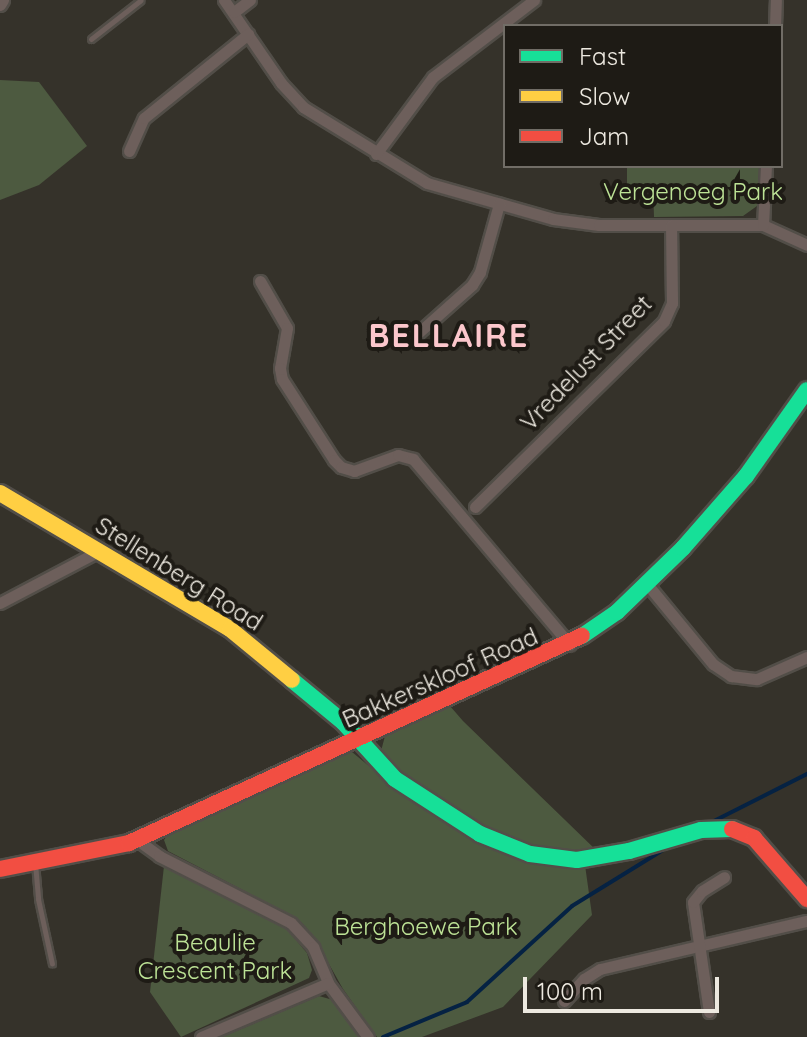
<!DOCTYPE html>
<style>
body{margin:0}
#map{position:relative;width:807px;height:1037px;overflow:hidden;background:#35322a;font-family:Quicksand,sans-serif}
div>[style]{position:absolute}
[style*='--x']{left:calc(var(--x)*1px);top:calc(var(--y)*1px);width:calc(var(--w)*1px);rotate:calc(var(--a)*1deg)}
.green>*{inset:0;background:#4d5a40}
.stream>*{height:4px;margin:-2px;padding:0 2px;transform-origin:2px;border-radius:2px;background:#052243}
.roads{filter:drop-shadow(2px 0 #524e48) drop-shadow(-2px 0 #524e48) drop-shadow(0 2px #524e48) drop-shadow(0 -2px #524e48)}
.lane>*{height:5px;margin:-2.5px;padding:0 2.5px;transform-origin:2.5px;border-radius:2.5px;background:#6d5f5b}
.street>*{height:11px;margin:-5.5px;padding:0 5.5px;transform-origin:5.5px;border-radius:5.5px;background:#6d5f5b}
.fast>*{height:16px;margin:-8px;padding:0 8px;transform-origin:8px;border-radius:8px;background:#16e098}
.slow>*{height:16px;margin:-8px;padding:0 8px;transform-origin:8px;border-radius:8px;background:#ffcf43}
.jam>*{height:16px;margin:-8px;padding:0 8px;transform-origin:8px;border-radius:8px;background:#f24e42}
span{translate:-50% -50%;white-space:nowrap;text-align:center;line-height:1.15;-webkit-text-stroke:8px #1e1b15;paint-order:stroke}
.park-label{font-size:24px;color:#bde396}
.street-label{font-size:24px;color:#ede9e0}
.district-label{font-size:32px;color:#fcc7cc;font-weight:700;letter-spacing:2px}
.legend{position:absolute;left:503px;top:24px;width:280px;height:144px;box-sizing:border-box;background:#1e1b15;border:2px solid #716d66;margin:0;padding:10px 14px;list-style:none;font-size:24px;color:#ede9e0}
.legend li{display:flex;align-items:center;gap:16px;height:40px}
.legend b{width:40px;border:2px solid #716d66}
.scale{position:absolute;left:523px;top:977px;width:196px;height:36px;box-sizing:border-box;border:4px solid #ede9e0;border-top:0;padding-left:10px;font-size:24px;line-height:28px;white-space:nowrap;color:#ede9e0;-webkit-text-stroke:6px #1e1b15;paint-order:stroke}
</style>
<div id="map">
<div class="green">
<div style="clip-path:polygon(0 80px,39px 82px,87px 146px,39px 185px,0 200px)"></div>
<div style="clip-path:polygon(627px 166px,760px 166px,757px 206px,743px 216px,654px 217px,653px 187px,627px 187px)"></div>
<div style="clip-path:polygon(450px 706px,463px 721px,597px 851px,539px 850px,498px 836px,393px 766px,381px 751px,385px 736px)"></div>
<div style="clip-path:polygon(352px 752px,415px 804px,477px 838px,534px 862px,585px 865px,592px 915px,503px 1007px,422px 1037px,377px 1037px,343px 989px,312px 934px,298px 919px,168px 851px,164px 840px,172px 828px)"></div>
<div style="clip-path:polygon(164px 866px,286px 928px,307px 953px,312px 970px,309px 978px,181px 1037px,150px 992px)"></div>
<div style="clip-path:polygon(319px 996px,333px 1000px,359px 1037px,222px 1037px)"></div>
</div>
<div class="stream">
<div style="--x:710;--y:823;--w:109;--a:-26.8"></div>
<div style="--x:383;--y:1037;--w:91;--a:-22.6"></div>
<div style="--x:467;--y:1002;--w:142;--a:-42.4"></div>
<div style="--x:572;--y:906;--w:113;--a:-31.6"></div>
</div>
<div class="roads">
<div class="lane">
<div style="--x:91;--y:39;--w:63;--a:-38"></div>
<div style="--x:35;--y:863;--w:36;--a:85"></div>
<div style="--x:38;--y:899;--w:66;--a:77.8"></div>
</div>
<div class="street">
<div style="--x:224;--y:0;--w:101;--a:55.5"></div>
<div style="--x:281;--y:83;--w:33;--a:47"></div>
<div style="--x:303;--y:107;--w:145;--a:31.5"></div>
<div style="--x:427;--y:183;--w:131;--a:15.9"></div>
<div style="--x:553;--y:219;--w:46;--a:7.4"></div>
<div style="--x:599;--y:225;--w:164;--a:0"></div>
<div style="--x:763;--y:225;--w:48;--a:24.4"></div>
<div style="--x:0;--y:5;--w:6;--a:-59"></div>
<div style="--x:234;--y:12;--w:20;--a:-37"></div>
<div style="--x:775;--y:26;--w:26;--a:-88"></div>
<div style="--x:129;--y:151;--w:36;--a:-66"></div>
<div style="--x:144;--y:118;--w:134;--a:-38.9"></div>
<div style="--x:376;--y:154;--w:96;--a:-53.5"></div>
<div style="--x:433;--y:77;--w:127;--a:-37.3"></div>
<div style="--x:763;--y:225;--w:59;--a:-87.1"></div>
<div style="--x:260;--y:281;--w:54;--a:60.1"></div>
<div style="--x:287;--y:328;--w:41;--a:99.9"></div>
<div style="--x:280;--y:368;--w:11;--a:80"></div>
<div style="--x:282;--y:379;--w:96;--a:57.3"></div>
<div style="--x:334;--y:460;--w:10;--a:45"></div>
<div style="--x:341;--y:467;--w:14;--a:17"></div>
<div style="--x:354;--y:471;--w:47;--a:-20"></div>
<div style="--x:398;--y:455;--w:16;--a:15"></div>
<div style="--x:413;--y:459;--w:243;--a:49.8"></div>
<div style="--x:417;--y:334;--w:74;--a:-41.7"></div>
<div style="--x:472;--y:285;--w:15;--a:-58"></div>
<div style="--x:480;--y:272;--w:71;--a:-74.4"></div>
<div style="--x:475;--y:507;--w:265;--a:-44.5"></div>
<div style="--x:664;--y:321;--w:20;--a:-66"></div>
<div style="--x:672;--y:303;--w:78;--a:-90.7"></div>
<div style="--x:647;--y:584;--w:104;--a:50.5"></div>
<div style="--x:713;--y:664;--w:22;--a:34"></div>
<div style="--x:731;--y:676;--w:26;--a:7"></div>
<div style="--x:757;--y:679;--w:55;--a:-23.7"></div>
<div style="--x:0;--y:603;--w:112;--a:-27.7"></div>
<div style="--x:136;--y:839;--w:29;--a:36"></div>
<div style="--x:159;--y:856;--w:148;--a:26.9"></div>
<div style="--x:291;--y:923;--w:33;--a:47"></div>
<div style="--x:313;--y:947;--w:39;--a:67"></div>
<div style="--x:328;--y:983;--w:67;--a:53.5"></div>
<div style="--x:564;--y:1001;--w:30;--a:-48"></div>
<div style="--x:584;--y:979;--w:19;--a:-32"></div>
<div style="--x:600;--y:969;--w:212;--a:-13.1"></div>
<div style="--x:709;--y:1012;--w:111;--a:-98.3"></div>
<div style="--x:693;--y:902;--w:14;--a:-51"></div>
<div style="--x:702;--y:891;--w:26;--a:-32"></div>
<div style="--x:201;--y:1037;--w:138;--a:-23"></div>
</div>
<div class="fast">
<div style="--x:582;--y:636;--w:42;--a:-34.4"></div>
<div style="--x:617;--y:612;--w:92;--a:-44.1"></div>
<div style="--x:683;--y:548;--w:96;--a:-48.8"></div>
<div style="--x:746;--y:476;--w:105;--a:-54.7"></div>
<div style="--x:292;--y:680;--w:66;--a:39.5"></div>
<div style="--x:343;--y:722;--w:77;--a:47.6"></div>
<div style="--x:395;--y:779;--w:101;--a:32.9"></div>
<div style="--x:480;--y:834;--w:54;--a:21.8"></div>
<div style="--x:530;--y:854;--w:47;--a:7.3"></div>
<div style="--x:577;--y:860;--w:53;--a:-9.8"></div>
<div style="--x:629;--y:851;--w:75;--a:-16.3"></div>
<div style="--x:701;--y:830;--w:31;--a:-2"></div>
</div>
<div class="slow">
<div style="--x:0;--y:493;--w:267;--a:30.6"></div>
<div style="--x:230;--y:629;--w:80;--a:39.4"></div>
</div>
<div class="jam">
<div style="--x:732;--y:829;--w:24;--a:22"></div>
<div style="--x:754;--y:838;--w:81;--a:49"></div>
<div style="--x:0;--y:869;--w:132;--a:-11.4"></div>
<div style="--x:129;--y:843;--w:498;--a:-24.6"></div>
</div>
</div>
<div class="park-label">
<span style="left:693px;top:192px">Vergenoeg Park</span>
<span style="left:426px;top:927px">Berghoewe Park</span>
<span style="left:215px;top:957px">Beaulie<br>Crescent Park</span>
</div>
<div class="street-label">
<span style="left:586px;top:363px;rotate:-46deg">Vredelust Street</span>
<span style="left:179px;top:574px;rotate:32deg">Stellenberg Road</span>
<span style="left:440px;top:678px;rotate:-24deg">Bakkerskloof Road</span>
</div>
<div class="district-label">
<span style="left:449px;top:335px">BELLAIRE</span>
</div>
<ul class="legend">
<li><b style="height:10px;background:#16e098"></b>Fast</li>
<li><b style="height:10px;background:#ffcf43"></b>Slow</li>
<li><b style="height:10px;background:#f24e42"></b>Jam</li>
</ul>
<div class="scale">100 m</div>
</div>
